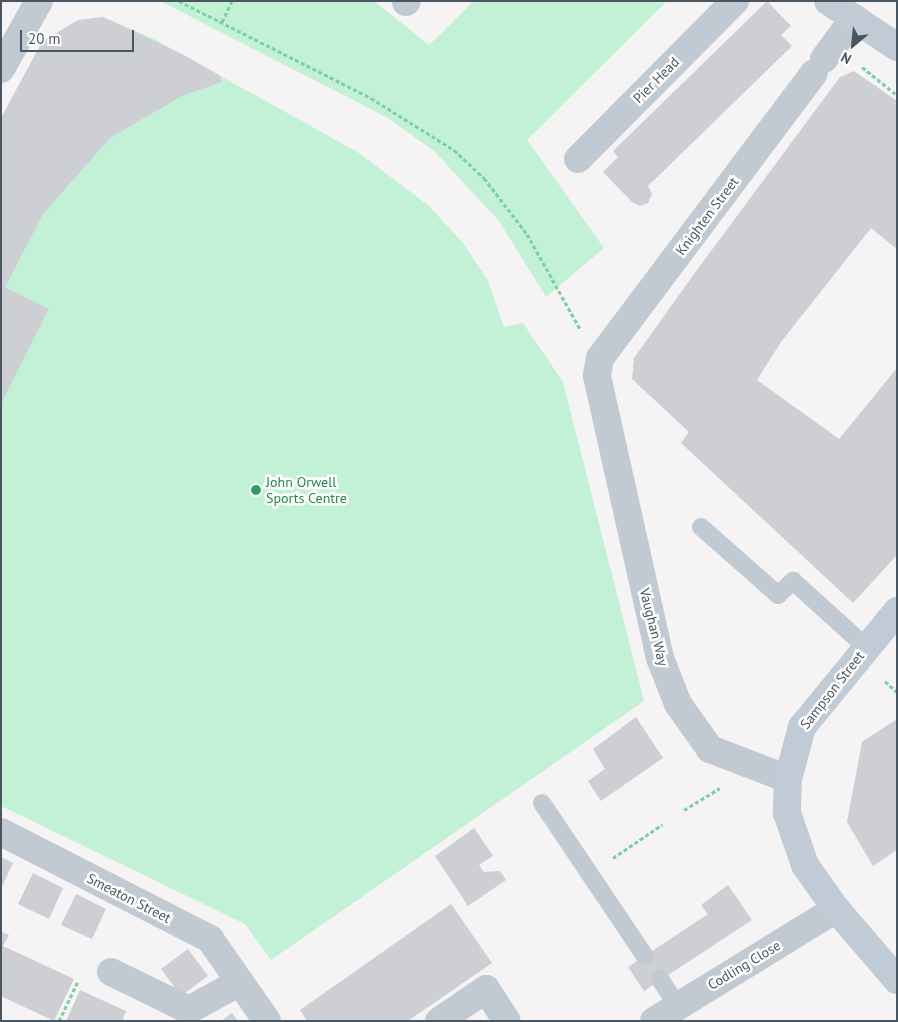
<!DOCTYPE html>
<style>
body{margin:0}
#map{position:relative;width:898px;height:1022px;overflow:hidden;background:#f5f3f3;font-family:"PT Sans",sans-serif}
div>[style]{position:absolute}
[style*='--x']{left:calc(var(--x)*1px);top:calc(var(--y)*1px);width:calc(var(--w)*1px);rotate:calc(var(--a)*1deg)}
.green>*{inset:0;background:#c3f1d5}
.building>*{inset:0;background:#cdcfd5}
.path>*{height:3px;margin-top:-1.5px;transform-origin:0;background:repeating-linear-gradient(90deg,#7ad0a6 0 4px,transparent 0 6.5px)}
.lane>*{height:18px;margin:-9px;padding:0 9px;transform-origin:9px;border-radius:9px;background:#c1cad2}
.street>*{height:28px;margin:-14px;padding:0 14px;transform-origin:14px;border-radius:14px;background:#c1cad2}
.secondary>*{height:28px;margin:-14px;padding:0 14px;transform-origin:14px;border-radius:14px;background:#c1cbd6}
.dots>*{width:14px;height:14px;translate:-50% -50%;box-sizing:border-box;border:2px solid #fff;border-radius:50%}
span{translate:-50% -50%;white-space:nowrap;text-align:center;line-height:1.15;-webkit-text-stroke:5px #fff;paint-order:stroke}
.street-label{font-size:14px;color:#4a5661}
.leisure-label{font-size:14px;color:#27864d}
.left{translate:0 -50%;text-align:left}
.frame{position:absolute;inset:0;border:2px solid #4a5661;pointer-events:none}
.north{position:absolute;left:828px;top:20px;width:50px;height:50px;-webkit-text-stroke:4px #fff;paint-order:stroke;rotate:208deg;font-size:14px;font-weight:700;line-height:20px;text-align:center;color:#4a5661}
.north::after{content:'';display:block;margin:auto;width:18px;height:22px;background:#4a5661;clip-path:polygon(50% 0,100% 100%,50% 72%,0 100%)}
.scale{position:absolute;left:20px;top:30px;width:114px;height:22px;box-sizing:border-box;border:2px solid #4a5661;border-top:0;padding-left:6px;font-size:15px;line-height:18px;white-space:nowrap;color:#4a5661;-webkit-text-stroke:4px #fff;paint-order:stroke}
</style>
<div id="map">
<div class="green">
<div style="clip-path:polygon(160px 1px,374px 1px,429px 45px,474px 1px,667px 1px,527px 140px,604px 248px,546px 297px,499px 221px,434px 151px,388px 118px)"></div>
<div style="clip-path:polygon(103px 17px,154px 39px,359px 153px,429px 206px,463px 243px,488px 281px,504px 327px,523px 323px,563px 382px,644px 701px,271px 960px,245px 924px,1px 806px,1px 118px,42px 42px,78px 20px)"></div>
</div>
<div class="building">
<div style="clip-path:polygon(767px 1px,791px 26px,781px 35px,792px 46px,648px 186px,652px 194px,648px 203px,640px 206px,632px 202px,603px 172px,618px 157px,613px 151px)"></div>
<div style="clip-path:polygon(103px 17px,182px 54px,219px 75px,222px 82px,182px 96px,110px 138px,43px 214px,5px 287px,49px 309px,1px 404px,1px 118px,42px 42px,78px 20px)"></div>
<div style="clip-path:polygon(854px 71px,897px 101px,897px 249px,871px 228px,781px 342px,757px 380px,839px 439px,897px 368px,897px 555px,853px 603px,681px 443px,689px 432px,632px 379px,634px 358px,694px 274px,840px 77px)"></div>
<div style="clip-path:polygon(636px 717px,663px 758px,601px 801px,588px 781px,605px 769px,593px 749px)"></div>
<div style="clip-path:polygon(897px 719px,897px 850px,873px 866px,847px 822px,862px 742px)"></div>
<div style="clip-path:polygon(474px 828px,493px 856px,479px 865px,484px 872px,500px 871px,506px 880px,468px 906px,435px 856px)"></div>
<div style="clip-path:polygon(1px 857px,13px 863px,1px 889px)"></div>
<div style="clip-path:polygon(33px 873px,63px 888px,49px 919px,18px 904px)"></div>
<div style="clip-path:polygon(728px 885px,752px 920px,644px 991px,628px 967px,708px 914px,701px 905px)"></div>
<div style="clip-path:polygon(76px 894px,106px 909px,92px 939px,61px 925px)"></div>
<div style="clip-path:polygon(451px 904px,492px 963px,408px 1021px,307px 1021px,300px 1010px)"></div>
<div style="clip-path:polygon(1px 932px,9px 935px,3px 946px,74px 979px,54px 1021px,1px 996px)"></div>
<div style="clip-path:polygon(188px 949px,208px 976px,181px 996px,161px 969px)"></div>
<div style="clip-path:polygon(80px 990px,126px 1011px,122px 1021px,66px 1021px)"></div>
<div style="clip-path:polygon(232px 1013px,238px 1021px,221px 1021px)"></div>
</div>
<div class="path">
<div style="--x:179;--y:1;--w:215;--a:26.8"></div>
<div style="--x:371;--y:98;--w:98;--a:32.1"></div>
<div style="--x:454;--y:150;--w:41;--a:43"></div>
<div style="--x:484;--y:178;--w:71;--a:52.5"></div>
<div style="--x:527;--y:234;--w:109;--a:60.8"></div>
<div style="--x:222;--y:22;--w:23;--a:-65"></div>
<div style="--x:862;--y:67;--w:45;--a:38.7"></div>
<div style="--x:885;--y:681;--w:16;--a:43"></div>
<div style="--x:684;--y:810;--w:42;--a:-31.4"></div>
<div style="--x:613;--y:858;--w:60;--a:-34.2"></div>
<div style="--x:59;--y:1021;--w:44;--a:-64.6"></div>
</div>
<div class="lane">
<div style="--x:701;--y:527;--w:103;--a:41.4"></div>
<div style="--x:778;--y:595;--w:21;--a:-43"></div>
<div style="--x:793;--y:581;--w:98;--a:42.1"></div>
<div style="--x:542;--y:803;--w:184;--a:56.1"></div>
<div style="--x:660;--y:979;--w:31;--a:57"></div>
</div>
<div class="street">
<div style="--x:406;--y:2;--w:1;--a:-45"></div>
<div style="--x:824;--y:59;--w:51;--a:-53.8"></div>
<div style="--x:1;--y:69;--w:78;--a:-60.8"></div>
<div style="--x:578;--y:159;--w:223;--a:-45.2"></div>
<div style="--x:788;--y:779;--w:84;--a:-159"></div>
<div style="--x:710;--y:749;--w:55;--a:-125.4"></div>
<div style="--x:678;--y:704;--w:49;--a:-111.4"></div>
<div style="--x:660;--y:658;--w:290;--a:-102.6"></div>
<div style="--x:597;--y:375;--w:17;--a:-80"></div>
<div style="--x:600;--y:358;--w:356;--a:-53.1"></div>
<div style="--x:1;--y:832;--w:235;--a:27.1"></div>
<div style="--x:210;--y:939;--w:100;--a:55.2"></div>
<div style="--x:111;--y:972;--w:87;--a:26"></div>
<div style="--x:189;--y:1010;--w:58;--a:-28.8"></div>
<div style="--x:439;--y:1021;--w:57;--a:-34.2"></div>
<div style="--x:486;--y:989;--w:38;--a:57"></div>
<div style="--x:654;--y:1021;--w:214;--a:-31.6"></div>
</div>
<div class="secondary">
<div style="--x:828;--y:1;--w:83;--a:33.7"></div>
<div style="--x:897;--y:611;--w:150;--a:129.3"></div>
<div style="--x:802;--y:727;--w:54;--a:105.1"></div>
<div style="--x:788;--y:779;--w:34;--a:92"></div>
<div style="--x:787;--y:813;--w:55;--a:70.9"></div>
<div style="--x:805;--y:865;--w:54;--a:54.8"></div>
<div style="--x:836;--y:909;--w:94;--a:49.3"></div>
</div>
<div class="dots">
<div style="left:256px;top:490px;background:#2e9e5b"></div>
</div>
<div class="street-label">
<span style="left:656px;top:80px;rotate:-45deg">Pier Head</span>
<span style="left:707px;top:216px;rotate:-53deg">Knighten Street</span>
<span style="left:654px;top:627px;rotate:76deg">Vaughan Way</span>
<span style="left:832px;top:690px;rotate:-52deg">Sampson Street</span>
<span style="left:129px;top:898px;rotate:27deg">Smeaton Street</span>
<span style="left:744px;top:965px;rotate:-31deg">Codling Close</span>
</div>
<div class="leisure-label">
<span class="left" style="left:266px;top:490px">John Orwell<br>Sports Centre</span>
</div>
<div class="frame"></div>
<div class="north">N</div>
<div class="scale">20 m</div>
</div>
